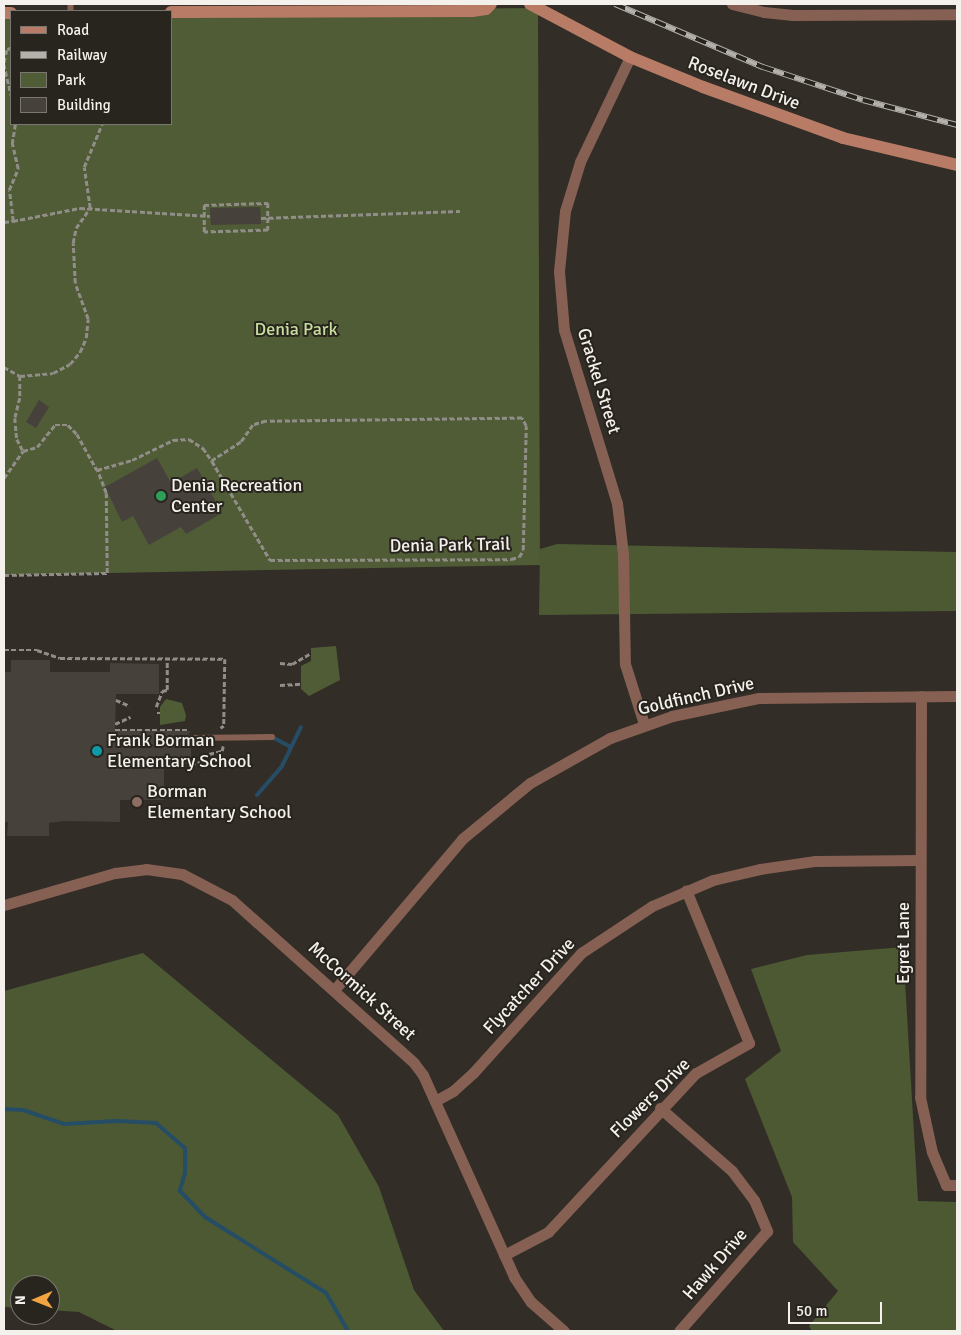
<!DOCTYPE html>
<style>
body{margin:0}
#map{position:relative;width:961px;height:1335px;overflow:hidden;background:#322d27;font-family:Signika,sans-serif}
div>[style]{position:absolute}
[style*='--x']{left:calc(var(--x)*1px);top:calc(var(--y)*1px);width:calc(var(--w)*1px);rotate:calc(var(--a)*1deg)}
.green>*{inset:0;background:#4f5c36}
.forest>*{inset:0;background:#4c5933}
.stream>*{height:4px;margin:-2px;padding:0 2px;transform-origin:2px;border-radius:2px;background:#254d65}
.building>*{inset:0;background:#47413b}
.path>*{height:2.5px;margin-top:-1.25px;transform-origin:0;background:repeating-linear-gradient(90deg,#918d88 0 5px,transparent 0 7.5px)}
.lane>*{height:5.5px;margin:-2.75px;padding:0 2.75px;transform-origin:2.75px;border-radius:2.75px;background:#866053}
.street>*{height:11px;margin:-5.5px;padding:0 5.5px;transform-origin:5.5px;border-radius:5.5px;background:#866053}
.secondary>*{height:12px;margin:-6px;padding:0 6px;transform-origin:6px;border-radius:6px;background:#b87c66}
.rail>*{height:5.5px;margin-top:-2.75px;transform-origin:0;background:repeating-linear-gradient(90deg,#28241e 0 11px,#b4b1ac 0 22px);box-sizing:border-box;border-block:1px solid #b4b1ac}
.dots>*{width:14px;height:14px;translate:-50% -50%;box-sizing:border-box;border:2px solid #28241e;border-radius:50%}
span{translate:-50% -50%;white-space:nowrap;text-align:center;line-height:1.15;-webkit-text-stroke:4px #28241e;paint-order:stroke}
.street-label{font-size:18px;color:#f4f1ed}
.park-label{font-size:18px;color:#c6dd9b}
.poi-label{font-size:18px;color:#f4f1ed}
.left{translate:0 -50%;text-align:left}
.frame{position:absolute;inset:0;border:5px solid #f4f1ed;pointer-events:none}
.legend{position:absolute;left:10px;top:10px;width:162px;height:115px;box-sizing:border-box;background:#28241e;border:1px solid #7a7671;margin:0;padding:6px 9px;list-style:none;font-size:15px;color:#f4f1ed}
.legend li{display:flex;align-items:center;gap:10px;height:25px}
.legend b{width:25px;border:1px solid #7a7671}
.north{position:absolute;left:10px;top:1275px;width:50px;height:50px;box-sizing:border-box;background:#28241e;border:1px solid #7a7671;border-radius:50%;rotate:269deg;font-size:14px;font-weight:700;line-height:20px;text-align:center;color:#f4f1ed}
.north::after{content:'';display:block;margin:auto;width:18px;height:22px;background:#f3a442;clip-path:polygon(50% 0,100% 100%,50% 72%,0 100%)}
.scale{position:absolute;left:788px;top:1302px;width:94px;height:22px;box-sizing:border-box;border:2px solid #f4f1ed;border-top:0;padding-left:6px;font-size:15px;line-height:18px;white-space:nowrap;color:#f4f1ed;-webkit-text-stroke:4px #28241e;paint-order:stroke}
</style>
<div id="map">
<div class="green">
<div style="clip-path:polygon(538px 8px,540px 565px,4px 575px,4px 12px,11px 12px,11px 124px,171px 124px,171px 11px,138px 11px)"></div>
<div style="clip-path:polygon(336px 646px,340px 680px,309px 696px,301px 689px,301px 666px,311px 661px,311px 648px)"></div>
<div style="clip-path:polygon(166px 699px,182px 703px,186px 715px,185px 721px,160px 725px,160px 707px)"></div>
</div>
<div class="forest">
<div style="clip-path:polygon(557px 544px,957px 552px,957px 611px,539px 615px,540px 549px)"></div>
<div style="clip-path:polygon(903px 947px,918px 1201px,957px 1202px,957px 1331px,812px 1331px,809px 1326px,838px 1291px,793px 1242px,792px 1197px,745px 1079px,781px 1051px,751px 969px,807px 955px)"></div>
<div style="clip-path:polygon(143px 953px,338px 1115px,379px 1187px,414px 1290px,444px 1331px,117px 1331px,79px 1312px,50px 1310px,50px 1285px,20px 1285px,20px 1308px,4px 1307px,4px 991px)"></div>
</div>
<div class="stream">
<div style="--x:272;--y:737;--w:21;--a:28"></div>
<div style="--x:257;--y:795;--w:38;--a:-49"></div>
<div style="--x:282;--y:766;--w:43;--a:-64"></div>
<div style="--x:4;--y:1109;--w:19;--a:3"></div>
<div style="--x:23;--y:1110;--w:43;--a:18.9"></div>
<div style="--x:64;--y:1124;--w:53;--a:-3.2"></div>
<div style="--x:117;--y:1121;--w:39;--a:3"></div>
<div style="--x:156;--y:1123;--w:38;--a:41"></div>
<div style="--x:185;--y:1148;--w:25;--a:90"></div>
<div style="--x:185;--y:1173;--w:19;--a:106"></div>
<div style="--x:180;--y:1191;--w:36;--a:46"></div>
<div style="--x:205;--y:1217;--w:143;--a:32.1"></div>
<div style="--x:326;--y:1293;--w:44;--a:59.9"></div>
</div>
<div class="building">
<div style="clip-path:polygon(260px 207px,261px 224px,211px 225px,210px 208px)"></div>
<div style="clip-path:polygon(39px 400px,49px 407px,36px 428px,26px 422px)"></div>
<div style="clip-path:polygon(157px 458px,171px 483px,197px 468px,222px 513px,186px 534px,181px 527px,149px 545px,133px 516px,122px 522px,105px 487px)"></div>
<div style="clip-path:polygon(11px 660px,50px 660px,50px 672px,110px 672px,110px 663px,159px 664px,159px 694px,116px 694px,115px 730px,191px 731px,186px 738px,191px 743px,191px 764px,164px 764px,164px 800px,120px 800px,120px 822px,64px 821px,49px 823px,49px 836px,7px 836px,8px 822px,4px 822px,4px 672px,11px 672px)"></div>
</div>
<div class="path">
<div style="--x:11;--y:48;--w:4;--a:153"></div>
<div style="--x:7;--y:50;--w:14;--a:102"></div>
<div style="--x:4;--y:64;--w:32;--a:77"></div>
<div style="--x:268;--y:203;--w:27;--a:90"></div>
<div style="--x:268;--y:230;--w:64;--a:178.2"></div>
<div style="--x:204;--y:232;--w:27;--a:-90"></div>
<div style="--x:204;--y:205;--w:64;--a:-1.8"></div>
<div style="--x:261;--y:218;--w:199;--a:-2"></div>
<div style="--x:13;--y:221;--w:68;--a:-11"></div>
<div style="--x:80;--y:208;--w:130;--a:3.5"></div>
<div style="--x:4;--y:222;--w:9;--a:-6"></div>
<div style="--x:13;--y:221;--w:31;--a:-97"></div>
<div style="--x:9;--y:190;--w:23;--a:-67"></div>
<div style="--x:18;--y:169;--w:26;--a:-103"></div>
<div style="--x:12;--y:144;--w:20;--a:-81"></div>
<div style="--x:4;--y:367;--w:18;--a:29"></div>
<div style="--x:20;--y:376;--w:33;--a:-5"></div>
<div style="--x:53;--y:373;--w:19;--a:-28"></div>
<div style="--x:70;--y:364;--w:16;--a:-50"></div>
<div style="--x:80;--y:352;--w:15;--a:-67"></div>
<div style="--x:86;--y:338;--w:19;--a:-84"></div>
<div style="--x:88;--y:319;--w:38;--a:-110"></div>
<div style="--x:75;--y:283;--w:40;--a:-92.9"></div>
<div style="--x:73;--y:243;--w:15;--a:-79"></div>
<div style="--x:76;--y:228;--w:24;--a:-55"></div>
<div style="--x:90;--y:208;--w:41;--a:-98.3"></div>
<div style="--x:84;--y:167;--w:47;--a:-67.3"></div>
<div style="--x:20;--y:376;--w:22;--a:90"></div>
<div style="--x:20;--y:398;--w:21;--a:104"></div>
<div style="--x:15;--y:418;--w:21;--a:85"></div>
<div style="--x:17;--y:439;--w:13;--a:63"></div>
<div style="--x:23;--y:451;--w:15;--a:-16"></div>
<div style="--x:37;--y:447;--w:28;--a:-51"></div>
<div style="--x:55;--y:425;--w:13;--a:0"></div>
<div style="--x:68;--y:425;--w:13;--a:45"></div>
<div style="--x:77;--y:434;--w:41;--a:60.9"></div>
<div style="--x:97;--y:470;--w:36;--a:-16"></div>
<div style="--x:132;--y:460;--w:46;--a:-26"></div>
<div style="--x:173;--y:440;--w:16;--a:-4"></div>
<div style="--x:189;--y:439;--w:17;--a:33"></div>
<div style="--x:203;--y:448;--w:16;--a:55"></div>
<div style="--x:212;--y:461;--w:115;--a:59.6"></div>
<div style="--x:270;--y:560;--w:241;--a:-0.2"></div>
<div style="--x:511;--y:559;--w:8;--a:-14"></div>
<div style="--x:519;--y:557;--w:8;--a:-60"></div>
<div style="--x:523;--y:550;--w:124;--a:-88.6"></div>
<div style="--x:526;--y:426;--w:9;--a:-117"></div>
<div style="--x:522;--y:418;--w:256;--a:179.3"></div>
<div style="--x:266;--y:421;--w:14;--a:163"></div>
<div style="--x:253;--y:425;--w:21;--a:125"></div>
<div style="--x:241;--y:442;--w:35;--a:147"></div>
<div style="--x:4;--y:478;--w:33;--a:-55"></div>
<div style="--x:4;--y:575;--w:103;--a:-1.1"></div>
<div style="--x:107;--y:573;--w:80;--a:-90.7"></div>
<div style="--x:106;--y:493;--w:25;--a:-111"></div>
<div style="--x:4;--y:650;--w:33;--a:0"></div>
<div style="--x:37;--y:650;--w:24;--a:19"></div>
<div style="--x:60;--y:658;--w:165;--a:0.3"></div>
<div style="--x:225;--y:659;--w:67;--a:90.9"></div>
<div style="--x:224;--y:726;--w:4;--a:146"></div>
<div style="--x:280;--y:663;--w:12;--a:5"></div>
<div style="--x:292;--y:664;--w:22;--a:-30"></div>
<div style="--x:280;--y:685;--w:22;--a:-3"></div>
<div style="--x:116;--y:700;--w:15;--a:23"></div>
<div style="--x:156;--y:707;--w:17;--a:-69"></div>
<div style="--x:162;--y:691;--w:5;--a:-11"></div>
<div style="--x:167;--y:690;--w:31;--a:-90"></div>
<div style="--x:157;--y:713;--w:3;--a:0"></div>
<div style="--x:115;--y:724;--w:17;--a:-25"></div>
<div style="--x:115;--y:730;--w:74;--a:0"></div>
<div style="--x:191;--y:764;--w:7;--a:-8"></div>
<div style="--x:198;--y:763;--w:14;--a:-39"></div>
<div style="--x:209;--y:754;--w:13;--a:-13"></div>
<div style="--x:222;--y:751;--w:5;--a:-79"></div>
</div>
<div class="lane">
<div style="--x:71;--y:4;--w:7;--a:90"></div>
<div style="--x:191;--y:738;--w:81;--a:-0.7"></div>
</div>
<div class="street">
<div style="--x:732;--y:4;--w:33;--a:14"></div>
<div style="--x:764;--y:12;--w:29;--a:6"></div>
<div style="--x:793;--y:15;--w:164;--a:-0.3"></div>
<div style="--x:630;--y:57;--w:116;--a:115.5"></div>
<div style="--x:580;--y:162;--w:51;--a:107"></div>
<div style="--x:565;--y:211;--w:60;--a:95.7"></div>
<div style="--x:559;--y:271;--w:59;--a:85.2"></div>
<div style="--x:564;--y:330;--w:181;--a:73"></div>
<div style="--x:617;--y:503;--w:51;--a:83.3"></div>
<div style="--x:623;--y:554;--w:110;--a:89"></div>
<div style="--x:625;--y:664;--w:63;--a:72.4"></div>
<div style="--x:921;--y:696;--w:401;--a:90.1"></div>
<div style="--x:920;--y:1097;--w:56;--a:77.7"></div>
<div style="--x:932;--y:1152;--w:36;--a:67"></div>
<div style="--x:946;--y:1185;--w:11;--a:0"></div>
<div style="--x:4;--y:905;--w:116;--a:-16.1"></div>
<div style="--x:115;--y:873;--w:31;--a:-7"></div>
<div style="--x:146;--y:869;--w:36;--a:8"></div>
<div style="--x:182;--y:874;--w:56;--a:27.5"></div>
<div style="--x:232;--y:900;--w:244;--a:41.8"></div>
<div style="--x:414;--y:1063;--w:15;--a:53"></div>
<div style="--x:423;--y:1075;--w:222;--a:65.7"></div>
<div style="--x:514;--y:1277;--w:30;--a:56"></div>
<div style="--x:531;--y:1302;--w:44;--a:41.3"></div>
<div style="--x:335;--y:989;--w:197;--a:-49.7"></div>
<div style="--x:462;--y:839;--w:88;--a:-39.5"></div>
<div style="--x:530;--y:783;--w:92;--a:-29.4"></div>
<div style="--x:610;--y:738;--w:66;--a:-19.5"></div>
<div style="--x:672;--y:716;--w:89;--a:-11.7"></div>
<div style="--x:759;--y:698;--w:198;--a:-0.6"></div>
<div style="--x:435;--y:1101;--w:21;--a:-29"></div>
<div style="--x:453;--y:1091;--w:27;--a:-42"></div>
<div style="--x:473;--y:1073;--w:161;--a:-48"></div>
<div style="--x:581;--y:953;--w:85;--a:-33.5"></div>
<div style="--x:652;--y:906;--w:66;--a:-23.1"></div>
<div style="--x:713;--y:880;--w:48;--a:-13.2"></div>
<div style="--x:760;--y:869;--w:56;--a:-8.3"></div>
<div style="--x:815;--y:861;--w:105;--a:-0.5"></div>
<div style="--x:660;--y:1108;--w:96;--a:41.2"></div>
<div style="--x:732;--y:1171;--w:36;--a:53"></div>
<div style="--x:754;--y:1200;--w:34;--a:67"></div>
<div style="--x:767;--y:1231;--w:133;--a:131.3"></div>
<div style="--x:504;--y:1255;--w:50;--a:-27.6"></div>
<div style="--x:548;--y:1232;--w:217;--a:-47.1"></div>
<div style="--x:696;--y:1073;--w:61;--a:-29.5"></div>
<div style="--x:749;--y:1043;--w:165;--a:-112.4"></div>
</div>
<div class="secondary">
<div style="--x:530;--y:4;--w:113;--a:27.9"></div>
<div style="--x:630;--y:57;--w:79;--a:22.3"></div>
<div style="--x:703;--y:87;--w:149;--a:20"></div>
<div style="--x:843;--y:138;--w:117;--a:13.3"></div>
<div style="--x:171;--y:12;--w:301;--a:-0.2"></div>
<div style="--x:472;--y:11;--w:14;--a:-8"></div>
<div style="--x:486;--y:9;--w:7;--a:-45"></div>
<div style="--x:4;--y:13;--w:7;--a:0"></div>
</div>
<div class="rail">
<div style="--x:615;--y:4;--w:161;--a:23.1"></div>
<div style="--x:763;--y:67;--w:105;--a:18.3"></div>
<div style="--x:863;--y:100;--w:97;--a:14.9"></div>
</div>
<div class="dots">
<div style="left:161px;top:496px;background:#2e9e5b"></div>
<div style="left:97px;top:751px;background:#0f9aa8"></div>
<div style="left:137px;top:802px;background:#8d6e63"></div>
</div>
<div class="street-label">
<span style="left:744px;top:83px;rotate:21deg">Roselawn Drive</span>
<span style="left:599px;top:381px;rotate:73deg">Grackel Street</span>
<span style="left:450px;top:545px;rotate:-1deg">Denia Park Trail</span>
<span style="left:696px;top:696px;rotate:-13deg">Goldfinch Drive</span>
<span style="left:903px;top:943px;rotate:-90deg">Egret Lane</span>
<span style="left:529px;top:986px;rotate:-47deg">Flycatcher Drive</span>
<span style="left:362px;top:991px;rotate:42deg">McCormick Street</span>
<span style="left:650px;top:1098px;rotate:-45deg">Flowers Drive</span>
<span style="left:715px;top:1264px;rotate:-49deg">Hawk Drive</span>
</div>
<div class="park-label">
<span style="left:296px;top:329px">Denia Park</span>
</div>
<div class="poi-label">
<span class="left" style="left:171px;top:496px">Denia Recreation<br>Center</span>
<span class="left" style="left:107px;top:751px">Frank Borman<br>Elementary School</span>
<span class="left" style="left:147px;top:802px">Borman<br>Elementary School</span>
</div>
<div class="frame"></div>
<ul class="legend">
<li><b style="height:6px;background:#b87c66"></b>Road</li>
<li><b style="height:6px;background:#b4b1ac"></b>Railway</li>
<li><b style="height:14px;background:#4f5c36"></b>Park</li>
<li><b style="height:14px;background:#47413b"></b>Building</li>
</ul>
<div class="north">N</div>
<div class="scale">50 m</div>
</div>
